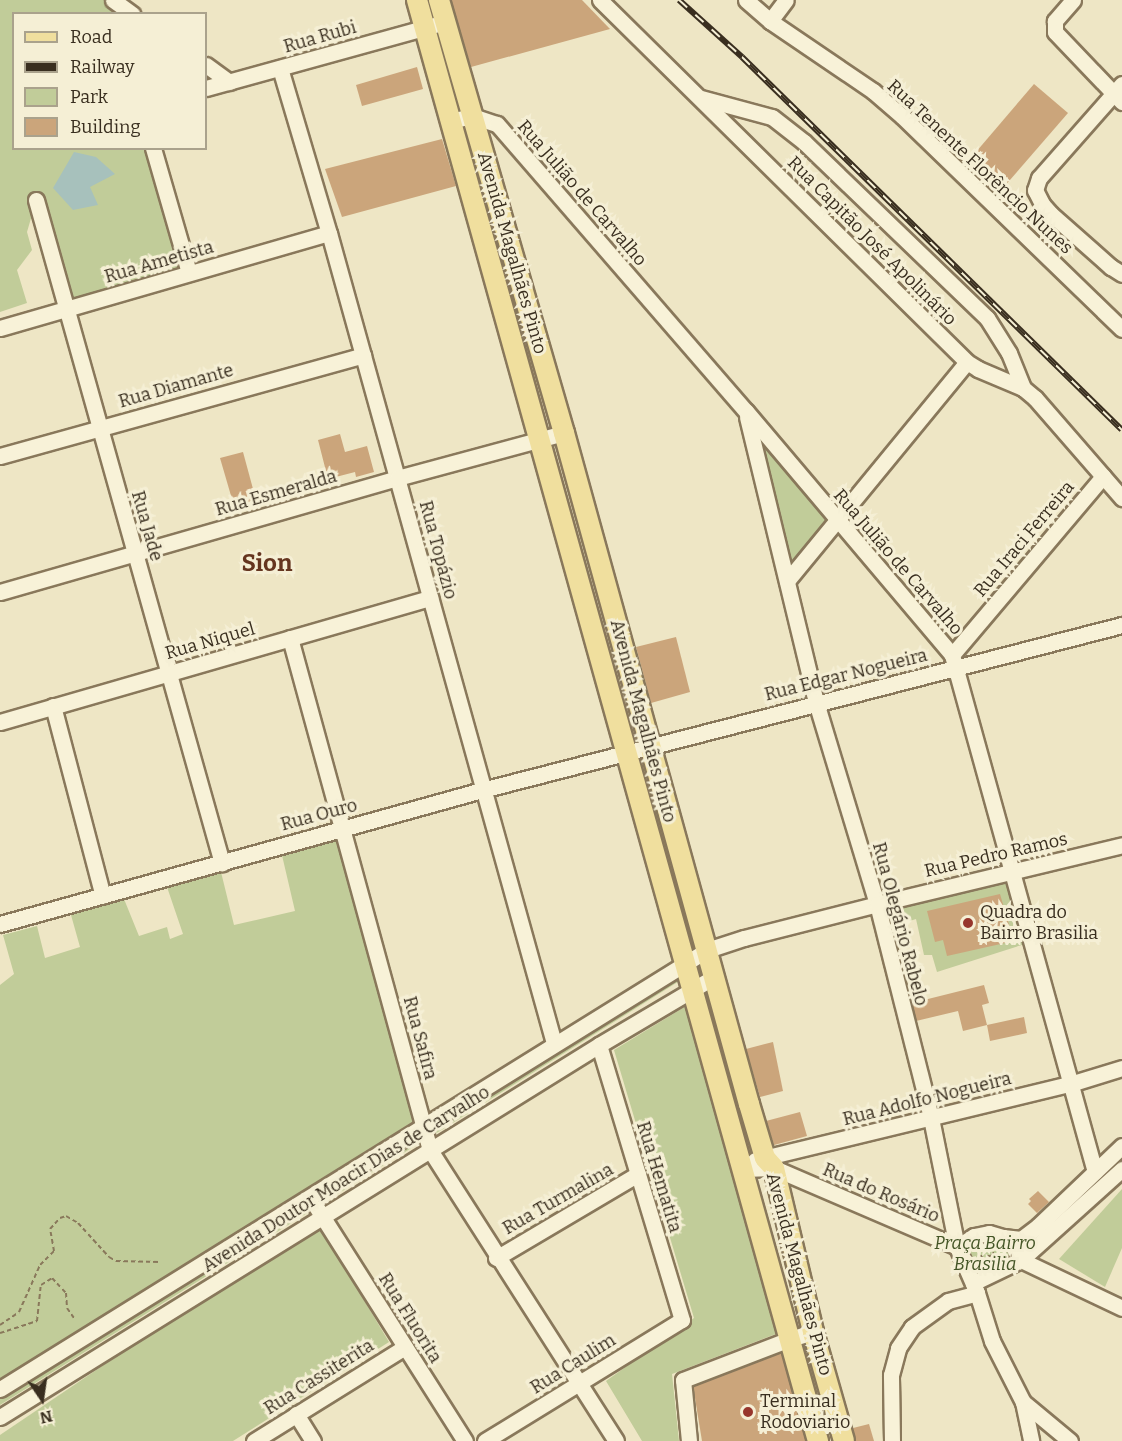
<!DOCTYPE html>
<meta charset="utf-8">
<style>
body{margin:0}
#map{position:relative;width:1122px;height:1441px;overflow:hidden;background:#eee6c5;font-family:Bitter,serif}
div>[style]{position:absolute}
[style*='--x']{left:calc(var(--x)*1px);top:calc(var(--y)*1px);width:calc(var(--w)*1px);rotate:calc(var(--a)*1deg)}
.green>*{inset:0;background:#c1cc99}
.water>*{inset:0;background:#a7c1bc}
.building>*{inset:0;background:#cba57b}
.path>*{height:2px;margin-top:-1px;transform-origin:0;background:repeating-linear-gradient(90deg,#89785b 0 4.5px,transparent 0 7.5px)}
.roads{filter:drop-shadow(2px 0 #89785b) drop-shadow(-2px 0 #89785b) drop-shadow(0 2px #89785b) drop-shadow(0 -2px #89785b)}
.minor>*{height:15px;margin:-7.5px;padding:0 7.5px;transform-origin:7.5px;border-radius:7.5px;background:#f8f2d8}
.major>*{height:20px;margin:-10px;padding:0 10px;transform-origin:10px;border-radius:10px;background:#f0df9e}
.rail>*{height:6px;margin-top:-3px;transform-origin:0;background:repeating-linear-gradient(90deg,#f5efd5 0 11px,#392e1f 0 22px);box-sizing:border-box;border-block:2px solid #392e1f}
.dots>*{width:16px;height:16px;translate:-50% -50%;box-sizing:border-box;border:3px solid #f5efd5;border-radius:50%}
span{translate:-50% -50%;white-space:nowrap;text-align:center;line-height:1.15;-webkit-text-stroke:6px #f5efd5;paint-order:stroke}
.street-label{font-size:18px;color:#392e1f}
.poi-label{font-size:18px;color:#392e1f}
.left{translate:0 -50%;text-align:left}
.park-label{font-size:18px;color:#445526;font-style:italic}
.district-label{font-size:24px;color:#65351f;font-weight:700}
.legend{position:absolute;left:12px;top:12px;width:195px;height:138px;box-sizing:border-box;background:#f5efd5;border:2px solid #aaa28c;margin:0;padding:8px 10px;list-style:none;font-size:18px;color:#392e1f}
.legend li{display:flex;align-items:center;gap:12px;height:30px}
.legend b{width:30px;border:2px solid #aaa28c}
.north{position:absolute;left:12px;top:1369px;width:60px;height:60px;-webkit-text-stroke:4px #f5efd5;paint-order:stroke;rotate:167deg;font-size:16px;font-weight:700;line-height:24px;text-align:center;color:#392e1f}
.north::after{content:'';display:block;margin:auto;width:21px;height:27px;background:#392e1f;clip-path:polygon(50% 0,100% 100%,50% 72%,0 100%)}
</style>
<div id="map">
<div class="green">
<div style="clip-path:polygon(0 0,112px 0,132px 13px,14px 14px,14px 148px,153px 149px,189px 273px,66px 309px,36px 201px,27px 232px,32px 250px,17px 270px,27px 303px,0 312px)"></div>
<div style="clip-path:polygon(746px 411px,837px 521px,787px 581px)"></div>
<div style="clip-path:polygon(338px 835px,418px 1120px,309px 1192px,0 1382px,0 985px,14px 974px,3px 935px,37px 926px,45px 958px,80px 947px,71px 915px,124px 899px,139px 936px,167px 927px,170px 939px,183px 934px,167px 887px,221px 872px,234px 925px,295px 911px,281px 851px)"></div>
<div style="clip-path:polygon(1008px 878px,1025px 944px,937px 972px,932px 955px,924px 955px,916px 919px,891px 927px,884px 908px)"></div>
<div style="clip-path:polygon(678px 972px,681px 980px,435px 1134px,430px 1127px)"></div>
<div style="clip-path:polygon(696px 1000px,781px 1332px,672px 1374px,679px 1441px,642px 1441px,606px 1381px,694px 1318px,614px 1050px)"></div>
<div style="clip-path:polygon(417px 1136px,421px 1142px,0 1405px,0 1397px)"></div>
<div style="clip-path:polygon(1122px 1189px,1122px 1248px,1105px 1287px,1059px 1259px)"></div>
<div style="clip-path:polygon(321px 1228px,389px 1342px,233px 1441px,0 1441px,0 1435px,160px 1327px)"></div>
<div style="clip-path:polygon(989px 1233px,1021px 1260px,973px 1283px,957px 1247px)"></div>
</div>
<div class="water">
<div style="clip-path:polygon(74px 152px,96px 157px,115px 174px,90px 187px,98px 205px,73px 210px,53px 188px)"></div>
</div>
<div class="building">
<div style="clip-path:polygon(451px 0,582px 0,610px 29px,471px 67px)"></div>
<div style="clip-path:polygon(417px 67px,423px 89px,362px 106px,356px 85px)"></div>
<div style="clip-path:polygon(1034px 84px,1068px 113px,1003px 188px,970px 159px)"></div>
<div style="clip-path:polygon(442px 139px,456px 186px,342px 217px,325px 169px)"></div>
<div style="clip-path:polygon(340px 434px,345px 452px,367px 446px,374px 472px,356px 477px,355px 472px,328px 479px,318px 440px)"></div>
<div style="clip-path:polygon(243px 452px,256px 500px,234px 506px,220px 458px)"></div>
<div style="clip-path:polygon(676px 637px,690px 692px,651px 703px,636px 647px)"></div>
<div style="clip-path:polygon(1000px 894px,1014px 941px,947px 956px,943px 940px,935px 942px,927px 911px)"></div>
<div style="clip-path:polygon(984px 985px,989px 1003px,982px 1005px,987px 1025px,963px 1031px,958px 1011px,916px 1021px,912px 1003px)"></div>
<div style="clip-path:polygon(1024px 1017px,1027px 1033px,990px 1041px,987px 1025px)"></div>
<div style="clip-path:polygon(773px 1042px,783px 1091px,760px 1097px,746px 1049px)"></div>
<div style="clip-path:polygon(800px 1112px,807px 1136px,774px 1145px,766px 1121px)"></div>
<div style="clip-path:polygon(1038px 1191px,1049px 1202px,1037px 1213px,1028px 1204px,1031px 1201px,1029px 1199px)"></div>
<div style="clip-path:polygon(781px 1353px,806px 1441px,702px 1441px,693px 1386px)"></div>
<div style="clip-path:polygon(869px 1424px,874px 1441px,856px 1441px,853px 1428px)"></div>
</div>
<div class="path">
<div style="--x:979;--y:1256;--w:12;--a:0"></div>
<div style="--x:991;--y:1256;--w:9;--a:-49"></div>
<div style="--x:0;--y:1325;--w:23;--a:-34"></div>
<div style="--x:19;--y:1312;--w:51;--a:-65.9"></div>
<div style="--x:40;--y:1265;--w:20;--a:-45"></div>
<div style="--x:54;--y:1251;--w:22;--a:-100"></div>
<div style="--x:50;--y:1229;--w:15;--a:-48"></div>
<div style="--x:60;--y:1218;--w:6;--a:-18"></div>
<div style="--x:66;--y:1216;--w:14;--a:30"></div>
<div style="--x:78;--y:1223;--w:46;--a:47.6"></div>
<div style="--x:109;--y:1257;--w:8;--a:30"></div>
<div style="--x:116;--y:1261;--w:44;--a:1.3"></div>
<div style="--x:0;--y:1333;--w:39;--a:-18"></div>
<div style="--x:37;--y:1321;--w:36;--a:-84"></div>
<div style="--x:41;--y:1285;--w:13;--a:-32"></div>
<div style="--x:52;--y:1278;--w:21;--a:47"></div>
<div style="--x:66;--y:1293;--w:15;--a:86"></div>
<div style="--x:67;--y:1308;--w:12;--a:55"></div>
</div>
<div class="roads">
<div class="minor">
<div style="--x:113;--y:0;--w:24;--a:36"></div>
<div style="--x:600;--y:0;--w:515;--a:44.61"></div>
<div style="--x:967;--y:362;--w:13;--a:32"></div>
<div style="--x:978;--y:369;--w:49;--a:22.9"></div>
<div style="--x:1023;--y:388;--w:16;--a:40"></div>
<div style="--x:1035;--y:398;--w:133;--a:49"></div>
<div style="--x:746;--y:0;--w:32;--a:41"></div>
<div style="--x:770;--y:21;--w:125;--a:34.2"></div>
<div style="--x:873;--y:91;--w:38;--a:41"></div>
<div style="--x:902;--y:116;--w:306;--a:44.1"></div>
<div style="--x:1073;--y:0;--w:28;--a:131"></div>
<div style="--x:1055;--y:21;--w:11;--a:90"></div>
<div style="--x:1055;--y:32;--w:97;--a:46.3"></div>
<div style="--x:770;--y:21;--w:26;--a:-53"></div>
<div style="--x:206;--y:65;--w:29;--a:36"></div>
<div style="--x:280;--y:68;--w:172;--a:73.5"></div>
<div style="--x:329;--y:233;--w:841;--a:74.48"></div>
<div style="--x:1122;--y:84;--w:125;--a:131.4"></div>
<div style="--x:1039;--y:178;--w:13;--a:108"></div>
<div style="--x:1035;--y:190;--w:16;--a:63"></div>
<div style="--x:1042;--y:204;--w:13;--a:48"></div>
<div style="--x:1051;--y:214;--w:80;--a:41.5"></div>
<div style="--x:1111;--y:267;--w:13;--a:32"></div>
<div style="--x:206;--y:88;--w:237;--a:-15.4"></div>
<div style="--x:701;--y:98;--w:73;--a:15"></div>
<div style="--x:772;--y:117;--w:41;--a:38"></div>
<div style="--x:804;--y:142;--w:254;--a:43.9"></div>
<div style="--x:987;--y:318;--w:41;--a:57.8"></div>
<div style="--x:1009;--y:353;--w:38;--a:68"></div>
<div style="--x:450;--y:121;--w:23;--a:-13"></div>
<div style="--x:472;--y:116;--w:26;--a:18"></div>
<div style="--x:497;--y:124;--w:380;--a:49.1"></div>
<div style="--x:746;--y:411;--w:319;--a:49.8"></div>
<div style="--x:952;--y:655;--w:536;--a:74.54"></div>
<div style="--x:153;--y:148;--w:130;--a:73.9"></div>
<div style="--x:36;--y:200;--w:689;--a:74.33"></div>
<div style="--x:0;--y:328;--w:342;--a:-16.1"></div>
<div style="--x:747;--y:417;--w:293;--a:76.4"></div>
<div style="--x:816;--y:702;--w:211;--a:73.2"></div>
<div style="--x:877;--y:904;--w:221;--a:75.8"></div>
<div style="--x:931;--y:1118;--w:132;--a:78.6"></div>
<div style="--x:957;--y:1247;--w:50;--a:66.5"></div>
<div style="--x:977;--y:1293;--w:50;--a:72.6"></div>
<div style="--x:992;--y:1341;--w:68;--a:63.1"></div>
<div style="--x:1023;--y:1402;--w:40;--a:78"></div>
<div style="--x:0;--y:456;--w:377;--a:-15.5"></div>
<div style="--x:787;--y:581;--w:283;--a:-50.6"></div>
<div style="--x:0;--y:592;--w:413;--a:-16"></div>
<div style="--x:397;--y:478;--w:173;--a:-15.1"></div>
<div style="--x:290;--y:638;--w:531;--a:74.71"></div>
<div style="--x:430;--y:1150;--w:345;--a:57.4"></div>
<div style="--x:952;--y:655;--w:234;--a:-49.8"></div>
<div style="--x:53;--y:706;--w:196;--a:75.3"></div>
<div style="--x:0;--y:722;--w:448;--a:-16.1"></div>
<div style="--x:0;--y:924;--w:500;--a:-15.54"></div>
<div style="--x:482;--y:790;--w:661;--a:-14.46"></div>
<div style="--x:755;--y:1160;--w:324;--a:-13.6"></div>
<div style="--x:1070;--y:1084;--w:54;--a:-17.1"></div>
<div style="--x:742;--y:1169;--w:32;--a:-2"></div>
<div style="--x:774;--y:1168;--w:199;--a:23.3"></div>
<div style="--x:957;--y:1247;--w:20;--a:-33"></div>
<div style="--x:974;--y:1236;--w:15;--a:-11"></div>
<div style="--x:989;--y:1233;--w:15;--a:16"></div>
<div style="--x:1003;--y:1237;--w:16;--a:35"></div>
<div style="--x:1016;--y:1246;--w:15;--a:70"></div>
<div style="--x:1021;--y:1260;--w:112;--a:25.4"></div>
<div style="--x:317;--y:1208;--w:276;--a:57.6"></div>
<div style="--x:1003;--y:1237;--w:18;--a:6"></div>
<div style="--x:1021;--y:1239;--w:21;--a:-37"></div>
<div style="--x:1038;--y:1226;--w:116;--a:-43.6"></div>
<div style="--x:496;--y:1258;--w:165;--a:-30.6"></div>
<div style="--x:0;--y:1389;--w:832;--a:-31.84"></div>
<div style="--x:707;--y:950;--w:39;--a:-18"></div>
<div style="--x:744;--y:938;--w:137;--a:-14.3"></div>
<div style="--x:877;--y:904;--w:252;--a:-13.5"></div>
<div style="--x:1023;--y:1402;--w:61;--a:39.7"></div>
<div style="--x:296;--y:1414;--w:32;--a:58"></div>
<div style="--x:0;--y:1417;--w:705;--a:-31.84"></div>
<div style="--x:599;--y:1045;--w:134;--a:-30.6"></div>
<div style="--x:254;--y:1441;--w:178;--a:-31.9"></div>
<div style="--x:485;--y:1441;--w:231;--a:-31.6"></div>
<div style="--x:682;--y:1320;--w:287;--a:-106.8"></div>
<div style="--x:689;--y:1441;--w:61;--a:-95.6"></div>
<div style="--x:683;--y:1380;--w:115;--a:-21"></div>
<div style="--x:790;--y:1339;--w:24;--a:-17"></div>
<div style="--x:892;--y:1441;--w:66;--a:-90.9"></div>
<div style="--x:891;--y:1375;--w:28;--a:-75"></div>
<div style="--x:898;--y:1348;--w:25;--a:-56"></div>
<div style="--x:912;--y:1327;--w:44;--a:-35.8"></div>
<div style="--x:948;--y:1301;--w:30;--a:-15"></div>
<div style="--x:977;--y:1293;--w:11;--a:-112"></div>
<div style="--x:973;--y:1283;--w:53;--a:-25.6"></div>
<div style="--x:1021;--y:1260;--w:136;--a:-42"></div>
</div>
<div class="major">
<div style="--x:417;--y:0;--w:1496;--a:74.45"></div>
<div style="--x:439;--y:0;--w:451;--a:73.9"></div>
<div style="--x:564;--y:433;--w:696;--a:74.59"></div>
<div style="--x:749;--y:1104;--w:56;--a:73.5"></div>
<div style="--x:765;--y:1158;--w:13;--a:48"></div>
<div style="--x:774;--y:1168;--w:169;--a:76.6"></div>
<div style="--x:813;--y:1332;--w:113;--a:74.1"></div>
</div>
</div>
<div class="rail">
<div style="--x:679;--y:0;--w:85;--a:42.1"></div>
<div style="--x:742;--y:57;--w:532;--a:44.47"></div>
</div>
<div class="dots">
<div style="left:968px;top:923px;background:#97362c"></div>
<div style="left:748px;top:1412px;background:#97362c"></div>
</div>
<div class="street-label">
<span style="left:320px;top:37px;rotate:-16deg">Rua Rubi</span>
<span style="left:980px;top:167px;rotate:43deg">Rua Tenente Florêncio Nunes</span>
<span style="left:582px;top:193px;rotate:49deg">Rua Julião de Carvalho</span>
<span style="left:872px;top:241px;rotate:45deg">Rua Capitão José Apolinário</span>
<span style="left:512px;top:253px;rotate:74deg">Avenida Magalhães Pinto</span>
<span style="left:159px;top:262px;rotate:-16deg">Rua Ametista</span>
<span style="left:176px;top:386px;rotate:-16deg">Rua Diamante</span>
<span style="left:276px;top:493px;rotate:-16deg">Rua Esmeralda</span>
<span style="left:147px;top:526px;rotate:74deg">Rua Jade</span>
<span style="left:1024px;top:539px;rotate:-50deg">Rua Iraci Ferreira</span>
<span style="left:438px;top:550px;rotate:75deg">Rua Topázio</span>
<span style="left:898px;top:562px;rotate:49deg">Rua Julião de Carvalho</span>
<span style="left:210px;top:641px;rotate:-16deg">Rua Niquel</span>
<span style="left:846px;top:675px;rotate:-14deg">Rua Edgar Nogueira</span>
<span style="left:643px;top:721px;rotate:75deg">Avenida Magalhães Pinto</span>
<span style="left:319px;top:815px;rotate:-15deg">Rua Ouro</span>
<span style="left:996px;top:855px;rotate:-13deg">Rua Pedro Ramos</span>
<span style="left:900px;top:924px;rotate:75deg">Rua Olegário Rabelo</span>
<span style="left:420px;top:1038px;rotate:75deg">Rua Safira</span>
<span style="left:927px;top:1099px;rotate:-14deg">Rua Adolfo Nogueira</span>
<span style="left:659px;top:1177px;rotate:73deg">Rua Hematita</span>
<span style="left:346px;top:1179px;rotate:-32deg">Avenida Doutor Moacir Dias de Carvalho</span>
<span style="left:881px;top:1193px;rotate:23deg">Rua do Rosário</span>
<span style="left:558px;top:1199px;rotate:-30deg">Rua Turmalina</span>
<span style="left:799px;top:1274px;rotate:75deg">Avenida Magalhães Pinto</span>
<span style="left:410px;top:1318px;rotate:58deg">Rua Fluorita</span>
<span style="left:573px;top:1364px;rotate:-32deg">Rua Caulim</span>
<span style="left:319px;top:1377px;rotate:-32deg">Rua Cassiterita</span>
</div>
<div class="poi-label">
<span class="left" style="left:980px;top:923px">Quadra do<br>Bairro Brasilia</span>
<span class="left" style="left:760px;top:1412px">Terminal<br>Rodoviario</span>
</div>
<div class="park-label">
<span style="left:985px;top:1254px">Praça Bairro<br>Brasilia</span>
</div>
<div class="district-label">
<span style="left:267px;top:564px">Sion</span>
</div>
<ul class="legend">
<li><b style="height:8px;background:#f0df9e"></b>Road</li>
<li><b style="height:8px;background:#392e1f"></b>Railway</li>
<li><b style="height:16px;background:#c1cc99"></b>Park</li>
<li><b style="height:16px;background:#cba57b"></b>Building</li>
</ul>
<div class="north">N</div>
</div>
